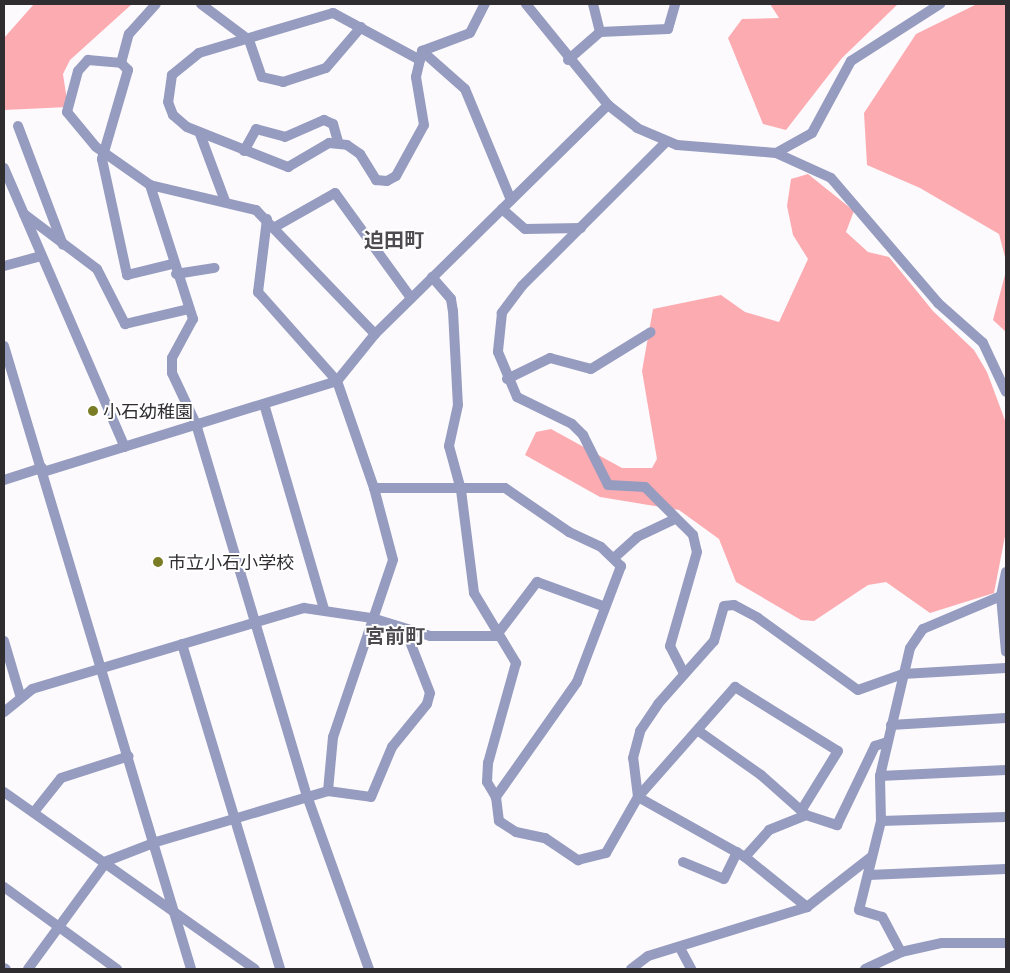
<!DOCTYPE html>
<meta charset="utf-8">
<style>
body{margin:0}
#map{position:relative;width:1010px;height:973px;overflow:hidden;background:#fdfafe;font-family:"Playfair Display","Noto Sans JP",serif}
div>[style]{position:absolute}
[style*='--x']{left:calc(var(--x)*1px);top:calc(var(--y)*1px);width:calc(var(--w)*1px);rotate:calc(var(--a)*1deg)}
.forest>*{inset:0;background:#fcacb1}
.minor>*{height:10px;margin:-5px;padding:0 5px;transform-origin:5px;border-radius:5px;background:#969cbf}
.dots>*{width:14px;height:14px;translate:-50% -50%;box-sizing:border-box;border:2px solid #fff;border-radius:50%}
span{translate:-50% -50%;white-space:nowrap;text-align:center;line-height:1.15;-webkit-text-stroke:4px #fff;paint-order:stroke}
.poi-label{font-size:18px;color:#2f2d30}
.left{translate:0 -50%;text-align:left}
.quarter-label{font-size:20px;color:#4e4b50;font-weight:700}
.frame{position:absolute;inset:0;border:5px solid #2f2d30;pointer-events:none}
</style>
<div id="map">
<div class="forest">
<div style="clip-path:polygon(34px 4px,132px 4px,70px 60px,63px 74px,68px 107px,4px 110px,4px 38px)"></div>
<div style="clip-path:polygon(770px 4px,898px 4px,842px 58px,786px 130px,763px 124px,728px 38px,742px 19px,779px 18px)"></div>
<div style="clip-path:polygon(977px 4px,1006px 4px,1006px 261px,999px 234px,920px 188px,867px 165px,864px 113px,916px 34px)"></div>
<div style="clip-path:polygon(808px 174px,854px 211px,846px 232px,868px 252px,889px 257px,933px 311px,974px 350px,987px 372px,1006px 423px,1006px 531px,994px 593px,930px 613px,886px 582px,868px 585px,814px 621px,801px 620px,736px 582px,719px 539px,679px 510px,600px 497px,525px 455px,536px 432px,551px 429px,622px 468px,652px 468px,657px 459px,642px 371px,653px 309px,721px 295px,745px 312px,779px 322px,808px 259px,793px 235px,787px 206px,791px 179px)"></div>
<div style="clip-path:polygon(1006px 271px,1006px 332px,993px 320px)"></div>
</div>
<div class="minor">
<div style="--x:201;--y:4;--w:60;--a:36.9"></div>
<div style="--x:249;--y:40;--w:39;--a:71"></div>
<div style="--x:262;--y:77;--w:22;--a:13"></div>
<div style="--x:283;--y:82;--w:45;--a:-18"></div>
<div style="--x:326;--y:68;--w:54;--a:-49.5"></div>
<div style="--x:526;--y:4;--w:130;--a:50.9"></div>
<div style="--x:608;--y:105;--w:37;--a:38"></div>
<div style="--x:637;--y:128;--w:43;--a:23"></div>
<div style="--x:677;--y:145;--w:99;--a:4.6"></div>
<div style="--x:776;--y:153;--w:60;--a:24.4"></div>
<div style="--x:831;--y:178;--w:165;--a:49.4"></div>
<div style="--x:938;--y:303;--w:60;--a:41.6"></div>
<div style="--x:983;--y:343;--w:54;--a:64.9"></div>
<div style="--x:593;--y:4;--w:29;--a:76"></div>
<div style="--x:422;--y:51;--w:57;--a:41.5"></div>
<div style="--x:465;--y:89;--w:120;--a:67.5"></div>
<div style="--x:422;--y:51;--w:51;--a:-20.6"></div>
<div style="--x:470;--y:33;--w:33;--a:-63"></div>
<div style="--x:420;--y:60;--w:99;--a:-151.6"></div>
<div style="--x:333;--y:13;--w:140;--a:163.4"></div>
<div style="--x:199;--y:53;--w:35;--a:141"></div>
<div style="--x:172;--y:75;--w:27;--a:98"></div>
<div style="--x:168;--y:102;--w:14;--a:69"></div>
<div style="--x:173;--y:115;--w:18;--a:41"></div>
<div style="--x:187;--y:127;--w:109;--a:21.6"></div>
<div style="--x:288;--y:167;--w:48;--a:-30.3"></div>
<div style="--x:329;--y:143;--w:18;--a:6"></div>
<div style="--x:347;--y:145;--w:16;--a:35"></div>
<div style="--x:360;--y:154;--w:31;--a:58"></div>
<div style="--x:376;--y:180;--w:11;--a:5"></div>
<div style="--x:387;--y:181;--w:10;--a:-29"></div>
<div style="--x:396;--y:176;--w:58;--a:-61.2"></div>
<div style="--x:424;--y:125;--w:49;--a:-99.5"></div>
<div style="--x:416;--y:77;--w:27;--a:-77"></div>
<div style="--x:568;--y:60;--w:43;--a:-41.2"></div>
<div style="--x:600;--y:32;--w:68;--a:-2.5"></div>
<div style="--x:668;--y:29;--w:26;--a:-74"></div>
<div style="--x:121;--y:63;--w:10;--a:45"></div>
<div style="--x:128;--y:70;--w:93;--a:106.3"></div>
<div style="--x:102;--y:159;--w:119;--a:77.8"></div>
<div style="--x:127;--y:275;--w:46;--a:-13.7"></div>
<div style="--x:67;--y:112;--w:45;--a:50.4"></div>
<div style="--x:96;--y:147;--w:66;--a:35.1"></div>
<div style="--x:150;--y:185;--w:109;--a:13.3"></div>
<div style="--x:256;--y:210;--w:172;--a:46.2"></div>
<div style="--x:67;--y:112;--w:42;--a:-75"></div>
<div style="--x:78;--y:71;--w:15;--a:-48"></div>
<div style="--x:88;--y:60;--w:33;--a:5"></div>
<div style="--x:121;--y:63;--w:30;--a:-75"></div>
<div style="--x:129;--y:34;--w:40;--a:-48"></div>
<div style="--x:18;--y:126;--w:127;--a:69.3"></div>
<div style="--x:200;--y:134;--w:72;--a:69.5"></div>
<div style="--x:665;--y:143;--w:202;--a:135"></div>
<div style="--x:522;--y:286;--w:34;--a:127"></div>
<div style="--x:502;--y:313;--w:39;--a:96"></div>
<div style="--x:498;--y:352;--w:49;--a:67.1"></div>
<div style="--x:517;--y:397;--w:61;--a:26.1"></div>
<div style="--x:572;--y:424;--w:16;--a:45"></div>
<div style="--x:583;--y:435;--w:56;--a:63.4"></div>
<div style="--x:608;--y:485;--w:37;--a:3"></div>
<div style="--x:645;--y:487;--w:68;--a:45"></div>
<div style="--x:693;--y:535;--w:17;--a:77"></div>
<div style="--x:697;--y:552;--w:98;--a:106"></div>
<div style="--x:670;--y:646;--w:31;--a:63"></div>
<div style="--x:244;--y:151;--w:25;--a:-61"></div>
<div style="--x:256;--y:129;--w:30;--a:15"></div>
<div style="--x:285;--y:137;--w:43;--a:-23.6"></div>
<div style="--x:324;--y:120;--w:10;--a:24"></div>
<div style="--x:333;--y:124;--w:19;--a:74"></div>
<div style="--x:776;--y:153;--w:41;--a:-29.1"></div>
<div style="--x:812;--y:133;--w:82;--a:-61.6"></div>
<div style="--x:851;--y:61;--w:106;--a:-32.6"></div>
<div style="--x:4;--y:168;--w:304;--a:66.6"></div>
<div style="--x:150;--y:185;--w:141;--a:72.2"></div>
<div style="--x:193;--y:319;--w:44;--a:118.3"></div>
<div style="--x:172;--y:358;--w:15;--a:90"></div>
<div style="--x:172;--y:373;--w:56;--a:64.8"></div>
<div style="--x:196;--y:424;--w:388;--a:73.4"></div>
<div style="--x:307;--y:796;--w:184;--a:70.3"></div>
<div style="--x:502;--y:209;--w:30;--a:41"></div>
<div style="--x:525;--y:229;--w:56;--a:-1"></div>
<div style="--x:24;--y:214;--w:91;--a:37"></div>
<div style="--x:97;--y:269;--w:62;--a:63"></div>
<div style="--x:125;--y:324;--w:66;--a:-13.2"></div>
<div style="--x:267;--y:219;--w:74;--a:97"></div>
<div style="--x:258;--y:292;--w:119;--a:48.4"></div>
<div style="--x:337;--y:381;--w:113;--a:70.9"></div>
<div style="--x:374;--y:488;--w:74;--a:75.2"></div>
<div style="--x:393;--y:560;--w:187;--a:108.7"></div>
<div style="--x:333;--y:737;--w:54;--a:95.3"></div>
<div style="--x:275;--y:227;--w:69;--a:-29.5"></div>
<div style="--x:335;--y:193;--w:130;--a:54.1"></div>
<div style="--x:4;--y:266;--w:38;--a:-15"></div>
<div style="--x:176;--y:274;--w:39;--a:-9"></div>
<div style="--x:432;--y:277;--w:29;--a:49"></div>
<div style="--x:451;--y:299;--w:12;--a:81"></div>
<div style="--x:453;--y:311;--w:94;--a:87"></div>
<div style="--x:458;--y:405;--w:42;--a:102.4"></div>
<div style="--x:449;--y:446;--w:46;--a:74.7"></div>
<div style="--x:461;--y:490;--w:104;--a:82.8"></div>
<div style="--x:474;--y:593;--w:82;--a:59"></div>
<div style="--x:516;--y:663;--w:104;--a:105.6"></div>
<div style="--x:488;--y:763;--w:19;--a:93"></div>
<div style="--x:487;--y:782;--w:17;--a:59"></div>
<div style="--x:496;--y:797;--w:24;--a:83"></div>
<div style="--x:499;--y:821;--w:20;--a:33"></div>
<div style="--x:516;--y:832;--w:30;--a:12"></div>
<div style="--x:545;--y:838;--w:40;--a:34"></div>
<div style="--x:578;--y:860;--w:29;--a:-14"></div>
<div style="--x:606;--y:853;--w:64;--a:-60.3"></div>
<div style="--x:638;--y:797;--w:147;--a:-48.6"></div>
<div style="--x:735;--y:687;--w:121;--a:31.9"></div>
<div style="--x:838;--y:751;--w:70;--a:121.7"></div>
<div style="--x:4;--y:346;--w:650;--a:73.29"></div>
<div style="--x:507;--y:379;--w:48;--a:-26"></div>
<div style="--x:550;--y:358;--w:42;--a:15"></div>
<div style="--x:591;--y:369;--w:70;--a:-31.7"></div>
<div style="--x:264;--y:404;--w:214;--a:73.7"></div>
<div style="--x:43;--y:472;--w:308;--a:-17.2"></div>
<div style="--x:337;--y:381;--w:60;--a:-51"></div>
<div style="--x:375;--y:334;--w:327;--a:-44.5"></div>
<div style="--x:4;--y:480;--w:40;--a:-18"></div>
<div style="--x:374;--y:488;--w:131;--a:0"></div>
<div style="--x:505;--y:488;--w:78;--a:34.5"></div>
<div style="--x:569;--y:532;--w:35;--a:25"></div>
<div style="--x:601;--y:547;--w:28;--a:44"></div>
<div style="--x:621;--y:566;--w:124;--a:110.8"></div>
<div style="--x:577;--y:682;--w:141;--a:125.2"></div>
<div style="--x:615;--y:557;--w:30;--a:-42"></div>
<div style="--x:637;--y:537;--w:42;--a:-25.3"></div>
<div style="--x:1006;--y:572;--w:25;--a:102"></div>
<div style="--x:1001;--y:596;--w:56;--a:84.9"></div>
<div style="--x:496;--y:636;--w:68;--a:-52.8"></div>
<div style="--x:537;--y:582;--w:70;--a:20"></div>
<div style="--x:4;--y:641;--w:56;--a:73.5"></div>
<div style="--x:182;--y:644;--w:339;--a:73.2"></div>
<div style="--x:4;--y:712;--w:36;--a:-39"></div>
<div style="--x:32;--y:689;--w:284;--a:-16.6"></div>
<div style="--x:304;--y:608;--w:69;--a:8.4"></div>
<div style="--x:372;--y:618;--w:61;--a:17.2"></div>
<div style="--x:430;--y:636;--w:66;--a:0"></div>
<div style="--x:891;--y:725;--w:115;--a:-3.5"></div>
<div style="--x:700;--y:732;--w:75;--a:35.2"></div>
<div style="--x:761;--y:775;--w:60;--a:41.6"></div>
<div style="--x:806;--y:815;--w:33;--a:18"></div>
<div style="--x:837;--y:825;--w:88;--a:-64.3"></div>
<div style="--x:875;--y:746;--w:13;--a:-18"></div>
<div style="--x:880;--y:776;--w:126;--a:-2.7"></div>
<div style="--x:4;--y:792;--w:307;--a:35.2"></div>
<div style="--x:638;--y:797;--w:39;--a:-97"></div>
<div style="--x:633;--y:758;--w:28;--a:-75"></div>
<div style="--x:640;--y:731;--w:32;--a:-56"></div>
<div style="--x:658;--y:704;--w:84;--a:-48.4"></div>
<div style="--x:714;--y:641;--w:36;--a:-74"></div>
<div style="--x:724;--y:606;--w:10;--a:-6"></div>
<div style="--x:734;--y:605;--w:27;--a:28"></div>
<div style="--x:758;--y:618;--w:123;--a:35.8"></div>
<div style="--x:858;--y:690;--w:48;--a:-19.6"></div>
<div style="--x:903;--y:674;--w:103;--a:-3.3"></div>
<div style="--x:638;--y:797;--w:123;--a:29.3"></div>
<div style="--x:745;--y:857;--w:80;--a:38.9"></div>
<div style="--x:34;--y:812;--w:43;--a:-51.5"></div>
<div style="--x:61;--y:778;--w:71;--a:-17.9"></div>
<div style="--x:881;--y:821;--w:125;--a:-1.8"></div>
<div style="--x:745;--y:857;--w:36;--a:-48"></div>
<div style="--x:769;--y:830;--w:40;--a:-22"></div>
<div style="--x:683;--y:862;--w:44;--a:22.5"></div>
<div style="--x:724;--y:879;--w:30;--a:-64"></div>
<div style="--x:869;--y:875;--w:137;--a:-2.5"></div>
<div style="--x:4;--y:887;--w:140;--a:36"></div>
<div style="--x:680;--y:948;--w:24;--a:62"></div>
<div style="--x:901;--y:952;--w:40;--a:-118"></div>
<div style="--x:882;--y:917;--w:24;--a:-163"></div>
<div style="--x:859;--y:910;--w:92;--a:-76.1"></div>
<div style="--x:881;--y:821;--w:45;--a:-91.3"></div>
<div style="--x:880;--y:776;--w:131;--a:-76.8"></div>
<div style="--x:910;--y:648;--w:23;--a:-56"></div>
<div style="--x:923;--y:629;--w:85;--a:-22.9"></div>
<div style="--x:4;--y:968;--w:2;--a:27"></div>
<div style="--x:28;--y:969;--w:134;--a:-53.8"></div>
<div style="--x:107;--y:861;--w:53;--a:-21.2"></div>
<div style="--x:156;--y:842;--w:179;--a:-16.5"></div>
<div style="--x:328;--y:791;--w:43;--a:7.9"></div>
<div style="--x:371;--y:797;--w:54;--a:-67.2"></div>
<div style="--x:392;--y:747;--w:55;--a:-50.9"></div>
<div style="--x:427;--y:704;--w:11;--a:-75"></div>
<div style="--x:430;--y:693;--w:69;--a:-111.3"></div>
<div style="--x:631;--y:969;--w:21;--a:-37"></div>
<div style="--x:648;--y:956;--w:166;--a:-17.1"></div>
<div style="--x:807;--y:907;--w:81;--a:-38"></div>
<div style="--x:865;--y:969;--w:40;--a:-25"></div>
<div style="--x:901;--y:952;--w:42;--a:-12.4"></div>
<div style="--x:942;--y:943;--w:64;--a:0"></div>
</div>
<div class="dots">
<div style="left:93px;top:411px;background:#7a7d26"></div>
<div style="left:158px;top:562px;background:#7a7d26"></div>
</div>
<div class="poi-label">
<span class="left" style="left:103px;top:411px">小石幼稚園</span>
<span class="left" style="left:168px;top:562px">市立小石小学校</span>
</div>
<div class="quarter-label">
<span style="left:394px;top:238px">迫田町</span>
<span style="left:395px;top:634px">宮前町</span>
</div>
<div class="frame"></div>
</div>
